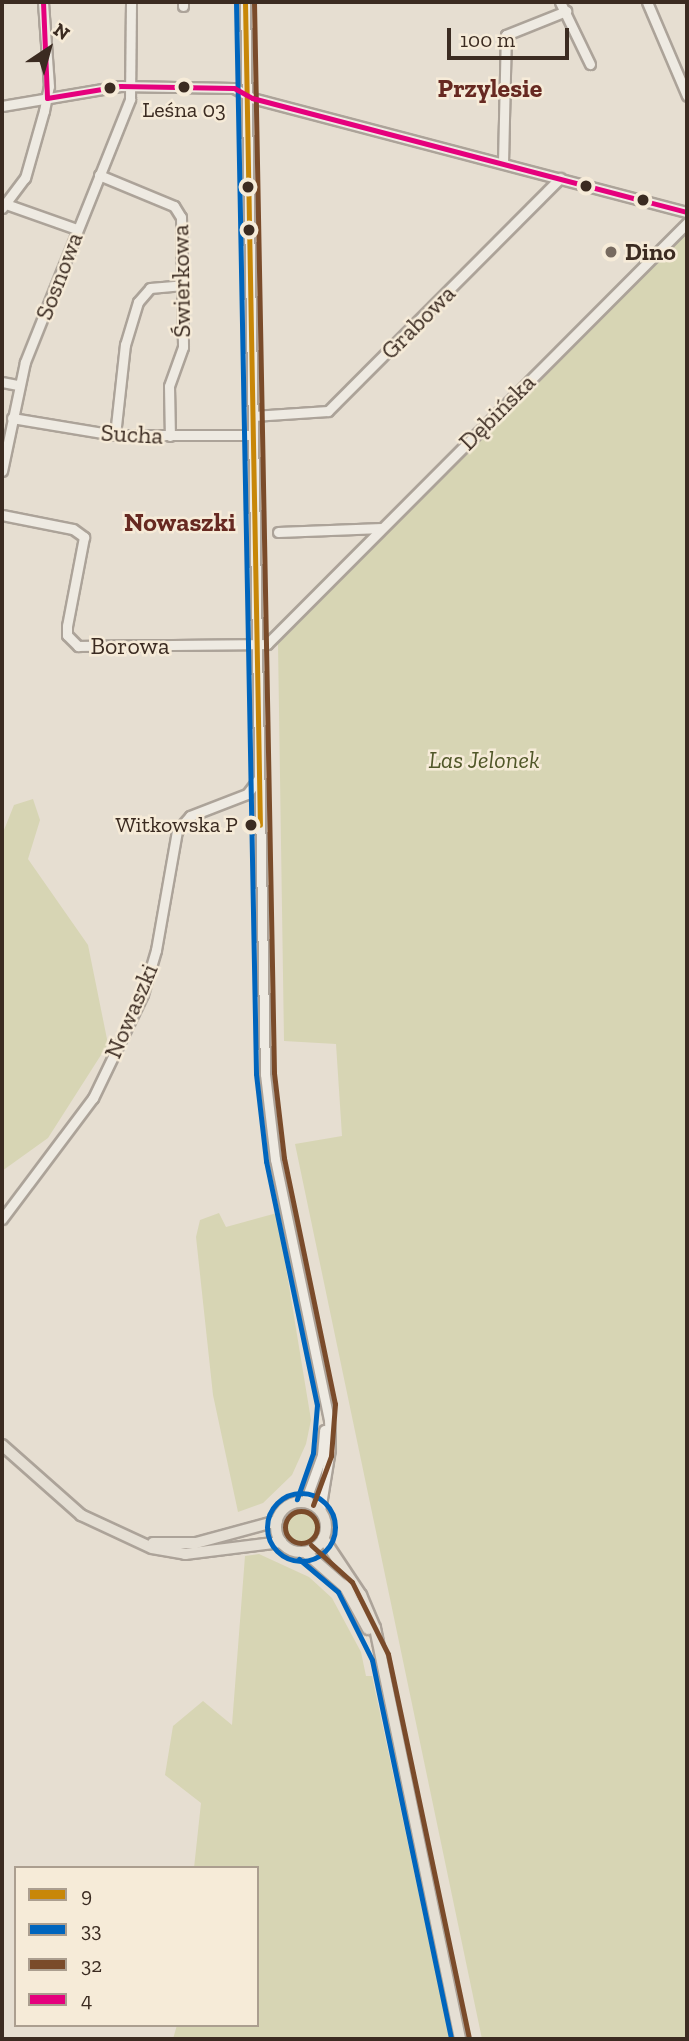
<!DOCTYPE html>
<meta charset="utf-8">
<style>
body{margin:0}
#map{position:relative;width:689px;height:2041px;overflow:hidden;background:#e6ded1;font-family:"Zilla Slab",serif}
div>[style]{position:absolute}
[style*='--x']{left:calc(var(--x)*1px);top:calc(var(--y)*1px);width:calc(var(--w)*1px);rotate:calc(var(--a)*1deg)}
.green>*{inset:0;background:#d7d5b4}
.round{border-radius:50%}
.roads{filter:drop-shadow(2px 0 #aca399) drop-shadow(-2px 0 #aca399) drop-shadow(0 2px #aca399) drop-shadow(0 -2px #aca399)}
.minor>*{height:9px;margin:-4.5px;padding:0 4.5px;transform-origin:4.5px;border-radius:4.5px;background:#eeeae2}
.major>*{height:10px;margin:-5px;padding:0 5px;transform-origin:5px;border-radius:5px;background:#e5dfd4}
.major>.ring{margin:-5px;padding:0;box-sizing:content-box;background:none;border:10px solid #e5dfd4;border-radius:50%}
.bus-1>*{height:5px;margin:-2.5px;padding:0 2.5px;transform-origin:2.5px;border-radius:2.5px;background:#c88708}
.bus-2>*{height:5px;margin:-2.5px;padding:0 2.5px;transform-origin:2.5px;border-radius:2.5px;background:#0065bd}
.bus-2>.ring{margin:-2.5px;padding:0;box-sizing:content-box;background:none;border:5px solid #0065bd;border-radius:50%}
.bus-3>*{height:5px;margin:-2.5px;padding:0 2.5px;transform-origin:2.5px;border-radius:2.5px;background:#7a4b2a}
.bus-3>.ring{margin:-2.5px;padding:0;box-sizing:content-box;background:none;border:5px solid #7a4b2a;border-radius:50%}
.bus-4>*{height:5px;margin:-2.5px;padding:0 2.5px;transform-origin:2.5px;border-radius:2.5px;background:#e5007d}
.dots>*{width:19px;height:19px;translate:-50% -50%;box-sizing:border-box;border:4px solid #f6ebd8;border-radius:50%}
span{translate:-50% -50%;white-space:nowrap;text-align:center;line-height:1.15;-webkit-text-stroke:5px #f6ebd8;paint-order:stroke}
.bus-label{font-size:22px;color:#3b2b21}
.right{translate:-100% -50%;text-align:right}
.poi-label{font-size:24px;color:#3b2b21;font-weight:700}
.left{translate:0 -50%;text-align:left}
.street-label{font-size:24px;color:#3b2b21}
.park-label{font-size:24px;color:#505728;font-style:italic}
.neighbourhood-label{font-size:26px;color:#672921;font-weight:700}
.frame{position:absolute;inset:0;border:4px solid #3b2b21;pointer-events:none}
.legend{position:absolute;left:14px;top:1866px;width:245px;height:161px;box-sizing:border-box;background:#f6ebd8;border:2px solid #ab9e8f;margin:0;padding:9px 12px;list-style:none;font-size:21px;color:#3b2b21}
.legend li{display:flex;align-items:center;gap:14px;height:35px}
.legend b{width:35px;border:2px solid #ab9e8f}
.north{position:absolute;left:14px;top:14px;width:70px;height:70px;-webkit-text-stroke:5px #f6ebd8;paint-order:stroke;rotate:36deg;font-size:19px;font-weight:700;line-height:28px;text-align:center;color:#3b2b21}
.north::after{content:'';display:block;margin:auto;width:24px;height:32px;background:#3b2b21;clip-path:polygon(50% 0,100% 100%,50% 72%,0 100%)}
.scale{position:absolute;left:447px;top:28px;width:122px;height:32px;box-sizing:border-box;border:4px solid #3b2b21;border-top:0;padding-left:9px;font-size:21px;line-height:24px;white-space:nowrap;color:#3b2b21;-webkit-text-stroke:5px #f6ebd8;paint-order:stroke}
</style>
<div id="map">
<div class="green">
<div style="clip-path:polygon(687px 231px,687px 2039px,482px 2039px,295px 1144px,342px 1136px,336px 1044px,284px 1041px,278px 644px)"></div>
<div style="clip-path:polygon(33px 799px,40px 820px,28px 859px,88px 945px,108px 1044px,48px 1138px,2px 1171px,2px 835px,14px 805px)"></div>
<div style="clip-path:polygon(219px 1213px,226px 1227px,277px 1213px,311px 1420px,306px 1444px,292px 1475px,263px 1503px,238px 1512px,213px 1395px,196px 1237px,200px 1220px)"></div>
<div class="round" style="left:284px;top:1509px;width:36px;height:36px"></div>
<div style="clip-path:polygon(259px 1554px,309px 1577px,332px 1598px,361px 1652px,366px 1676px,372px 1676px,450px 2039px,173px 2039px,177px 2025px,257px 2025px,257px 1868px,194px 1868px,201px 1803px,165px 1775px,173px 1726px,203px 1701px,232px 1725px,245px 1556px)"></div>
</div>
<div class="roads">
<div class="minor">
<div style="--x:183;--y:2;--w:4;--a:90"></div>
<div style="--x:245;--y:2;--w:1072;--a:88.93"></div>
<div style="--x:265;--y:1074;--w:86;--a:83.3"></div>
<div style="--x:275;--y:1159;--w:266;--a:78.3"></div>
<div style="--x:329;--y:1419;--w:30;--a:88"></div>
<div style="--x:330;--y:1449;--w:63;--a:99.2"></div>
<div style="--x:560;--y:2;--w:69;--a:64.2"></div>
<div style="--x:647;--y:2;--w:102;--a:66.9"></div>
<div style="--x:2;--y:106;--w:120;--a:-9.6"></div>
<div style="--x:120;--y:86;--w:114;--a:1"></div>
<div style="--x:234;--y:88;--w:21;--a:29"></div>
<div style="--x:252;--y:98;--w:450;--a:14.7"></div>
<div style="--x:503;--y:163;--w:128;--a:-88.7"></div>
<div style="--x:506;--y:35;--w:65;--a:-21.8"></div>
<div style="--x:99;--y:175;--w:81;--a:22.5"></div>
<div style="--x:174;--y:206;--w:13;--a:58"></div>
<div style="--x:181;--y:217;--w:130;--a:89.1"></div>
<div style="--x:183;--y:347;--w:41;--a:109.7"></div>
<div style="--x:169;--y:386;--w:50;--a:88.9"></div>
<div style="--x:3;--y:203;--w:78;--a:19.4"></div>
<div style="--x:2;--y:208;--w:38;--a:-53"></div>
<div style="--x:25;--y:178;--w:70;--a:-74.2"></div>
<div style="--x:44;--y:111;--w:25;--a:-79"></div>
<div style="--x:49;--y:86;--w:84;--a:-94.1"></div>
<div style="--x:2;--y:382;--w:16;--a:11"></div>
<div style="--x:253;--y:416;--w:75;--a:-3.8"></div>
<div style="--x:328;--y:411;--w:329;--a:-45.1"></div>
<div style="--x:12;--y:418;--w:104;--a:9.4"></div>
<div style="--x:115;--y:435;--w:138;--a:0"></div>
<div style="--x:115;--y:435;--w:91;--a:-83.7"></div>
<div style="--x:125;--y:345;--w:45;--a:-73.2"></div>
<div style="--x:138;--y:302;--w:18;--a:-49"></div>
<div style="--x:150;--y:288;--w:33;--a:-5"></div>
<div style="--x:2;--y:471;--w:111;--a:-78.1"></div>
<div style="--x:25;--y:362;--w:283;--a:-68.2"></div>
<div style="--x:130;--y:99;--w:97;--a:-89.4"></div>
<div style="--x:2;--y:515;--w:72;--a:11.2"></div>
<div style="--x:73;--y:529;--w:14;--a:36"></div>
<div style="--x:84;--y:537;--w:91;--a:100.8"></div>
<div style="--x:67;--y:626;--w:9;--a:90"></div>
<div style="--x:67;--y:635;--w:16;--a:45"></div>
<div style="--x:78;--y:646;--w:189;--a:-0.6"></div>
<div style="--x:267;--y:644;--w:595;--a:-45.07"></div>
<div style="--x:278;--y:532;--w:104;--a:-2.2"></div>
<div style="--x:2;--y:1219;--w:151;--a:-53.1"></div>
<div style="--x:93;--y:1098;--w:115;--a:-64.3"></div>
<div style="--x:143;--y:994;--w:46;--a:-73.5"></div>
<div style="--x:156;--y:950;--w:121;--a:-80"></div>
<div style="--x:177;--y:831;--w:20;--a:-49"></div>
<div style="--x:190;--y:816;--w:61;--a:-21.1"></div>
<div style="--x:247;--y:794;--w:20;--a:-53"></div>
<div style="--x:305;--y:1502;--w:50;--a:-70.1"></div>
<div style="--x:322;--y:1455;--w:25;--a:-85"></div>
</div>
<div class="major">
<div style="--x:2;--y:1445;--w:106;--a:41.5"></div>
<div style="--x:81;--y:1515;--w:78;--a:24.9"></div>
<div style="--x:152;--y:1548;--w:34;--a:10"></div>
<div style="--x:185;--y:1554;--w:97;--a:-7.1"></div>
<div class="ring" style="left:276px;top:1502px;width:40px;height:40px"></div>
<div style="--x:323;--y:1538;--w:69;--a:56.3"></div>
<div style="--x:361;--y:1595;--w:36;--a:67"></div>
<div style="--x:375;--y:1628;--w:420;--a:78.3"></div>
<div style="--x:153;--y:1543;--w:43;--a:0"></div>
<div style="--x:196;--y:1543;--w:84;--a:-15.2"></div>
<div style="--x:305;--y:1552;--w:53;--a:41.2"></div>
<div style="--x:345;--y:1587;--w:48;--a:61.3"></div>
</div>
</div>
<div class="bus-1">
<div style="--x:245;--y:2;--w:823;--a:88.96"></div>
</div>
<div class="bus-2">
<div style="--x:236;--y:2;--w:1072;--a:88.93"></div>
<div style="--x:256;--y:1074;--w:88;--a:83.4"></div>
<div style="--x:266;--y:1161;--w:249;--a:78.2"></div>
<div style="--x:317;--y:1405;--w:48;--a:94.8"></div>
<div style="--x:313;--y:1453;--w:49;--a:109.2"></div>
<div class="ring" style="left:267px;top:1493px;width:63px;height:63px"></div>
<div style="--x:299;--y:1559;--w:51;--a:40.2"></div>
<div style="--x:338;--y:1592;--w:76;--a:63.4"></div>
<div style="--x:372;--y:1660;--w:387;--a:78.2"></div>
</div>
<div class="bus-3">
<div style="--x:254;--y:2;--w:1071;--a:88.93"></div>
<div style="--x:274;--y:1073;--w:86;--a:83.3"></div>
<div style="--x:284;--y:1158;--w:251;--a:78.3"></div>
<div style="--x:335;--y:1404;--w:52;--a:94.4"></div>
<div style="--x:331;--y:1456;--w:52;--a:110.2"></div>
<div class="ring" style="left:285px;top:1511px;width:27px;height:27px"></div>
<div style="--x:311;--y:1545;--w:55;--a:42.1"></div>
<div style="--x:352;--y:1582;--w:80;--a:63.4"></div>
<div style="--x:388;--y:1654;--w:391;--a:78.1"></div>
</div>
<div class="bus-4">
<div style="--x:43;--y:2;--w:96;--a:87.6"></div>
<div style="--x:47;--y:98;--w:74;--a:-9.3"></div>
<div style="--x:120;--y:86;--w:114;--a:1"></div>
<div style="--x:234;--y:88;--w:21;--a:29"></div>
<div style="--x:252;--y:98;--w:450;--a:14.7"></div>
</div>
<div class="dots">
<div style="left:184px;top:87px;background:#3b2b21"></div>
<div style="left:110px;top:88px;background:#3b2b21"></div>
<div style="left:586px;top:186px;background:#3b2b21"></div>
<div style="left:248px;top:187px;background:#3b2b21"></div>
<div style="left:643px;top:200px;background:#3b2b21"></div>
<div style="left:249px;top:230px;background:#3b2b21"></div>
<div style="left:611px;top:252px;background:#776a5f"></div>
<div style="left:251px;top:825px;background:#3b2b21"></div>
</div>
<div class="bus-label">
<span style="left:184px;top:110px">Leśna 03</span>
<span class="right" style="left:238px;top:825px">Witkowska P</span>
</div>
<div class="poi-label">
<span class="left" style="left:625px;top:252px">Dino</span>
</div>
<div class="street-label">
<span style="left:59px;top:276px;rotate:-69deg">Sosnowa</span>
<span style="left:181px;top:281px;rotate:-91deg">Świerkowa</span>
<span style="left:418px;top:322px;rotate:-45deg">Grabowa</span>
<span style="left:497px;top:412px;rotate:-45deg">Dębińska</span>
<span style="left:132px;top:434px;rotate:3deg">Sucha</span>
<span style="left:130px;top:646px">Borowa</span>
<span style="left:131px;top:1011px;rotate:-67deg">Nowaszki</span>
</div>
<div class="park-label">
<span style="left:484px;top:760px">Las Jelonek</span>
</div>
<div class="neighbourhood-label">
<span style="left:490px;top:89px">Przylesie</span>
<span style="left:180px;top:523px">Nowaszki</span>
</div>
<div class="frame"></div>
<ul class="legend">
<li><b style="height:9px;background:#c88708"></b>9</li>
<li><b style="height:9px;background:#0065bd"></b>33</li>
<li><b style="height:9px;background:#7a4b2a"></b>32</li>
<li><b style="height:9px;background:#e5007d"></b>4</li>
</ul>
<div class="north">N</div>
<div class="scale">100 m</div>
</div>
